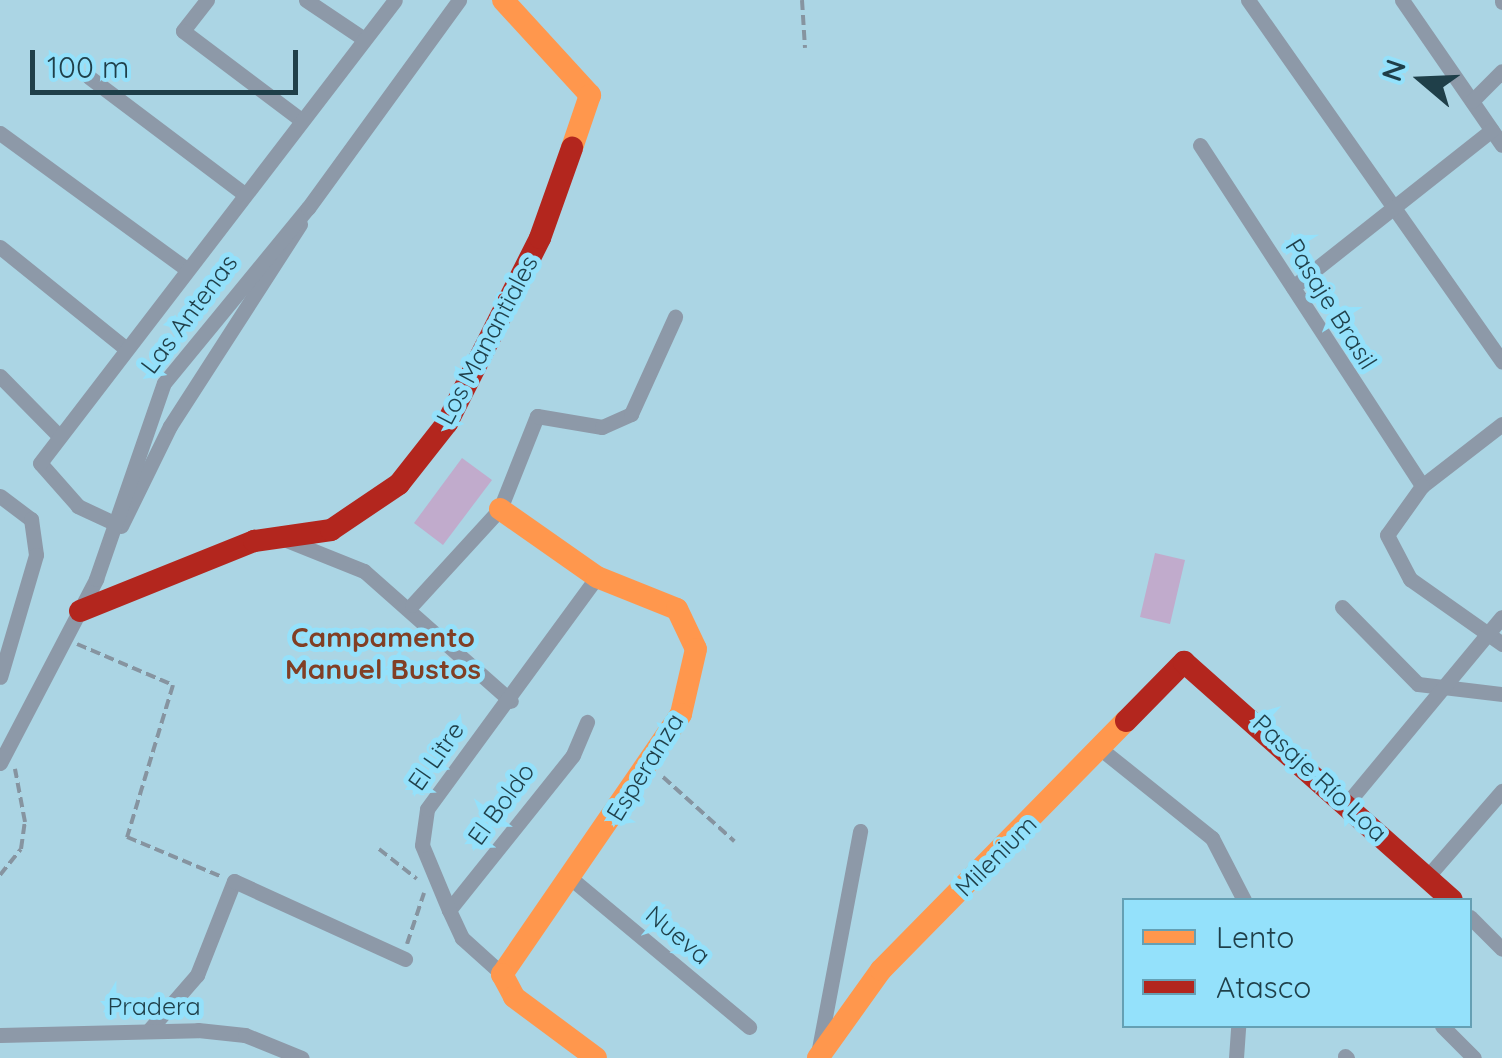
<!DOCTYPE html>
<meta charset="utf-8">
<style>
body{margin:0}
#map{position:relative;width:1502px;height:1058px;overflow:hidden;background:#abd5e4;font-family:Quicksand,sans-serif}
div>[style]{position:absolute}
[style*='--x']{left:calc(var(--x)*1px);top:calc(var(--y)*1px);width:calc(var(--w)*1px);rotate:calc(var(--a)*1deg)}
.green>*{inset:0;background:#c1abcc}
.path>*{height:4px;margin-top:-2px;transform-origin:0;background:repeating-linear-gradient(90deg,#8694a0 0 10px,transparent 0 15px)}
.street>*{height:15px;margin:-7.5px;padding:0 7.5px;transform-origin:7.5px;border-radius:7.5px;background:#8d99a8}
.slow>*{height:22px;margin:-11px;padding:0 11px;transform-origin:11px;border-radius:11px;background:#ff974d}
.jam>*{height:22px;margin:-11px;padding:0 11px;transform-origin:11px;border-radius:11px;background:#b3261e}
span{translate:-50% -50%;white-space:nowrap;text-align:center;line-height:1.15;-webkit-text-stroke:10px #94e1fb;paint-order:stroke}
.street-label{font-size:25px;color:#1f3f49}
.neighbourhood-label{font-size:28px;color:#813f25;font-weight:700}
.legend{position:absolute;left:1122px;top:898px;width:350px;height:130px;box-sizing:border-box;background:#94e1fb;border:2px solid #65a0b4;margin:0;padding:12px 18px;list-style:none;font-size:30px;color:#1f3f49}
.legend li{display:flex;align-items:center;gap:20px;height:50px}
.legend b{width:50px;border:2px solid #65a0b4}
.north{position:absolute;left:1372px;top:30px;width:100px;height:100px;-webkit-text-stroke:8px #94e1fb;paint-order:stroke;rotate:289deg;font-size:28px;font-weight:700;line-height:40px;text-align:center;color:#1f3f49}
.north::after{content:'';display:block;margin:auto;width:35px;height:45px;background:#1f3f49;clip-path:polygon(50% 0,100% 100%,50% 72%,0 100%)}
.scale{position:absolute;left:30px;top:50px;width:268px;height:45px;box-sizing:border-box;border:5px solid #1f3f49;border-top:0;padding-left:12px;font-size:30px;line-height:35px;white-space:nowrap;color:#1f3f49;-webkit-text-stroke:8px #94e1fb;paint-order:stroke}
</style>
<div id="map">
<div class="green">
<div style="clip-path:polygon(462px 458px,492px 480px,443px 545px,414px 523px)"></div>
<div style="clip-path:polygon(1155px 553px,1185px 560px,1170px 624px,1140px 617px)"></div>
</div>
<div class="path">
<div style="--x:802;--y:0;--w:48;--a:86.4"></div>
<div style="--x:77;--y:644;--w:104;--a:23.1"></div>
<div style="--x:173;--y:685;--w:159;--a:106.8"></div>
<div style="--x:127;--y:837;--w:101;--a:22.8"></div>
<div style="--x:663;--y:777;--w:96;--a:42"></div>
<div style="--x:379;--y:849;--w:48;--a:38.3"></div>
<div style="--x:0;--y:875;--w:33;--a:-51"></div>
<div style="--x:21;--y:849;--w:27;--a:-82"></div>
<div style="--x:25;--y:822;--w:54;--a:-100.7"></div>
<div style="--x:407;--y:944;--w:54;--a:-71.6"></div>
</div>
<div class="street">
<div style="--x:207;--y:0;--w:39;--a:128"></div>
<div style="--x:183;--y:31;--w:148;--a:37"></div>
<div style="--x:306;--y:0;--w:70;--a:33.9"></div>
<div style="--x:1248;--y:0;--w:442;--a:54.9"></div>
<div style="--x:1402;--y:0;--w:176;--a:55.4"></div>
<div style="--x:1502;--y:0;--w:2;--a:90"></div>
<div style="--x:89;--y:77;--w:194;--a:37"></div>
<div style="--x:1472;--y:101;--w:42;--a:-45"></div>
<div style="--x:0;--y:133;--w:229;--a:36.1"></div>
<div style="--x:1200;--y:145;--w:407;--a:56.9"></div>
<div style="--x:0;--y:247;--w:159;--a:38.9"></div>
<div style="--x:1293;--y:287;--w:253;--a:-38.3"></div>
<div style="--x:0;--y:376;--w:80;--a:45.5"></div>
<div style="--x:1502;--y:424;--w:101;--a:142.2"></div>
<div style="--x:1422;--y:486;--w:60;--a:125.5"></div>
<div style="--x:1387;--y:535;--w:50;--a:62.4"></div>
<div style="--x:1410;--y:579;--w:113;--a:35.2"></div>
<div style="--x:0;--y:496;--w:39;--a:37"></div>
<div style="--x:31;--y:519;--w:36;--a:82"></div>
<div style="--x:36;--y:555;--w:127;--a:106.4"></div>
<div style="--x:114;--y:523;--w:40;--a:-155"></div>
<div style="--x:78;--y:506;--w:57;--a:-131.5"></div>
<div style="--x:40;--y:463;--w:583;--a:-52.52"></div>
<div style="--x:121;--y:526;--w:111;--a:-63.9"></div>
<div style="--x:170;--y:426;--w:240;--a:-57.2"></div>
<div style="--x:284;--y:539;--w:86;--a:21.8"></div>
<div style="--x:364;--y:571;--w:196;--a:41.5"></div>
<div style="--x:412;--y:605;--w:130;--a:-47.5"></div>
<div style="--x:500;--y:509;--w:100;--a:-68.3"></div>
<div style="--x:537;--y:416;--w:66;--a:9.6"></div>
<div style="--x:602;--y:427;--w:32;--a:-24"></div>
<div style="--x:631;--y:414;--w:107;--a:-65.6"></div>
<div style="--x:1342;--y:607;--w:108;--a:45.4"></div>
<div style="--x:1418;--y:684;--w:85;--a:6.8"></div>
<div style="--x:1102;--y:750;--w:141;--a:38.7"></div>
<div style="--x:1212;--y:838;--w:70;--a:62.7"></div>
<div style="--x:0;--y:763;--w:208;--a:-62.4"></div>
<div style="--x:96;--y:579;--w:207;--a:-70.9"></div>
<div style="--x:164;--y:383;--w:227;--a:-50.6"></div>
<div style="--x:308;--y:208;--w:257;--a:-54"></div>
<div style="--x:1349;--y:801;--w:239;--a:-50.3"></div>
<div style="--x:1428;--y:876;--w:113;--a:-49"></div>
<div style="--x:574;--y:881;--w:228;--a:39.8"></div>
<div style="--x:449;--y:910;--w:198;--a:-51.3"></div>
<div style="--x:573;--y:755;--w:36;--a:-67"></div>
<div style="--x:1470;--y:917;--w:45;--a:45"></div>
<div style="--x:502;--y:974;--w:54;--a:-138"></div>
<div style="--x:462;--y:938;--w:31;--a:-115"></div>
<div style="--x:449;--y:910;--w:70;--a:-112.6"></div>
<div style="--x:422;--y:845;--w:36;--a:-82"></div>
<div style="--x:427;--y:809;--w:288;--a:-53.8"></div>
<div style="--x:1442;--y:1026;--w:45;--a:45"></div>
<div style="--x:150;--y:1029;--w:72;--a:-49"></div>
<div style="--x:197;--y:975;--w:101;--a:-68.5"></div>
<div style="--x:234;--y:881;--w:188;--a:24.5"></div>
<div style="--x:0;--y:1035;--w:198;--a:-1.4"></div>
<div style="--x:198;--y:1030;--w:47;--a:6.1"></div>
<div style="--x:245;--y:1035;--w:61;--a:22"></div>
<div style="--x:818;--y:1054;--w:227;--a:-79.3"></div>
<div style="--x:1345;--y:1056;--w:3;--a:45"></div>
<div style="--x:1236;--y:1058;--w:32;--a:-86"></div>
</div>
<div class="slow">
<div style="--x:503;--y:0;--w:129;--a:47.5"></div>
<div style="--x:590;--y:95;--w:56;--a:108.8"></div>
<div style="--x:500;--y:509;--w:118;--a:35"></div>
<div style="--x:597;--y:577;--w:86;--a:21.8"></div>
<div style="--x:677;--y:609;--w:44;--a:64.6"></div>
<div style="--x:696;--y:649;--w:67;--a:103"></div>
<div style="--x:681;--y:714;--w:316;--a:124.5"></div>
<div style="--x:502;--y:974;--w:26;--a:62"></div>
<div style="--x:514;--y:997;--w:102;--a:36.6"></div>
<div style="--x:818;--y:1058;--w:108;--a:-54.4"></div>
<div style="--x:881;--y:970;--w:349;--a:-45.5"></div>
</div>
<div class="jam">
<div style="--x:80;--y:611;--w:188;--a:-21.9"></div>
<div style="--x:254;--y:541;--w:78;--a:-8.1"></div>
<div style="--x:331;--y:530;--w:82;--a:-34.1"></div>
<div style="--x:399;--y:484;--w:78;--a:-51.8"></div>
<div style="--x:447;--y:423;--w:207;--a:-63.3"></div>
<div style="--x:540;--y:238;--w:96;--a:-70.4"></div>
<div style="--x:1126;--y:721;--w:83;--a:-45.5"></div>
<div style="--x:1184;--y:662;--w:358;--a:41.6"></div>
</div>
<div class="street-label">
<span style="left:1331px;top:304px;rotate:58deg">Pasaje Brasil</span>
<span style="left:189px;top:314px;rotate:-53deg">Las Antenas</span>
<span style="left:487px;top:340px;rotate:-62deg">Los Manantiales</span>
<span style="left:436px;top:756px;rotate:-55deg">El Litre</span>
<span style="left:645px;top:767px;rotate:-58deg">Esperanza</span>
<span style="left:1320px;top:778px;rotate:43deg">Pasaje Río Loa</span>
<span style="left:501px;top:804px;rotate:-54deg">El Boldo</span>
<span style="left:996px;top:856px;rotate:-45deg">Milenium</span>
<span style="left:678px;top:935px;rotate:40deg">Nueva</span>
<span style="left:154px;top:1006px">Pradera</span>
</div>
<div class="neighbourhood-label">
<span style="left:383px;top:653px">Campamento<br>Manuel Bustos</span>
</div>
<ul class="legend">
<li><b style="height:12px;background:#ff974d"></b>Lento</li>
<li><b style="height:12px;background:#b3261e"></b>Atasco</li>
</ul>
<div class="north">N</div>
<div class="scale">100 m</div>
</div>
